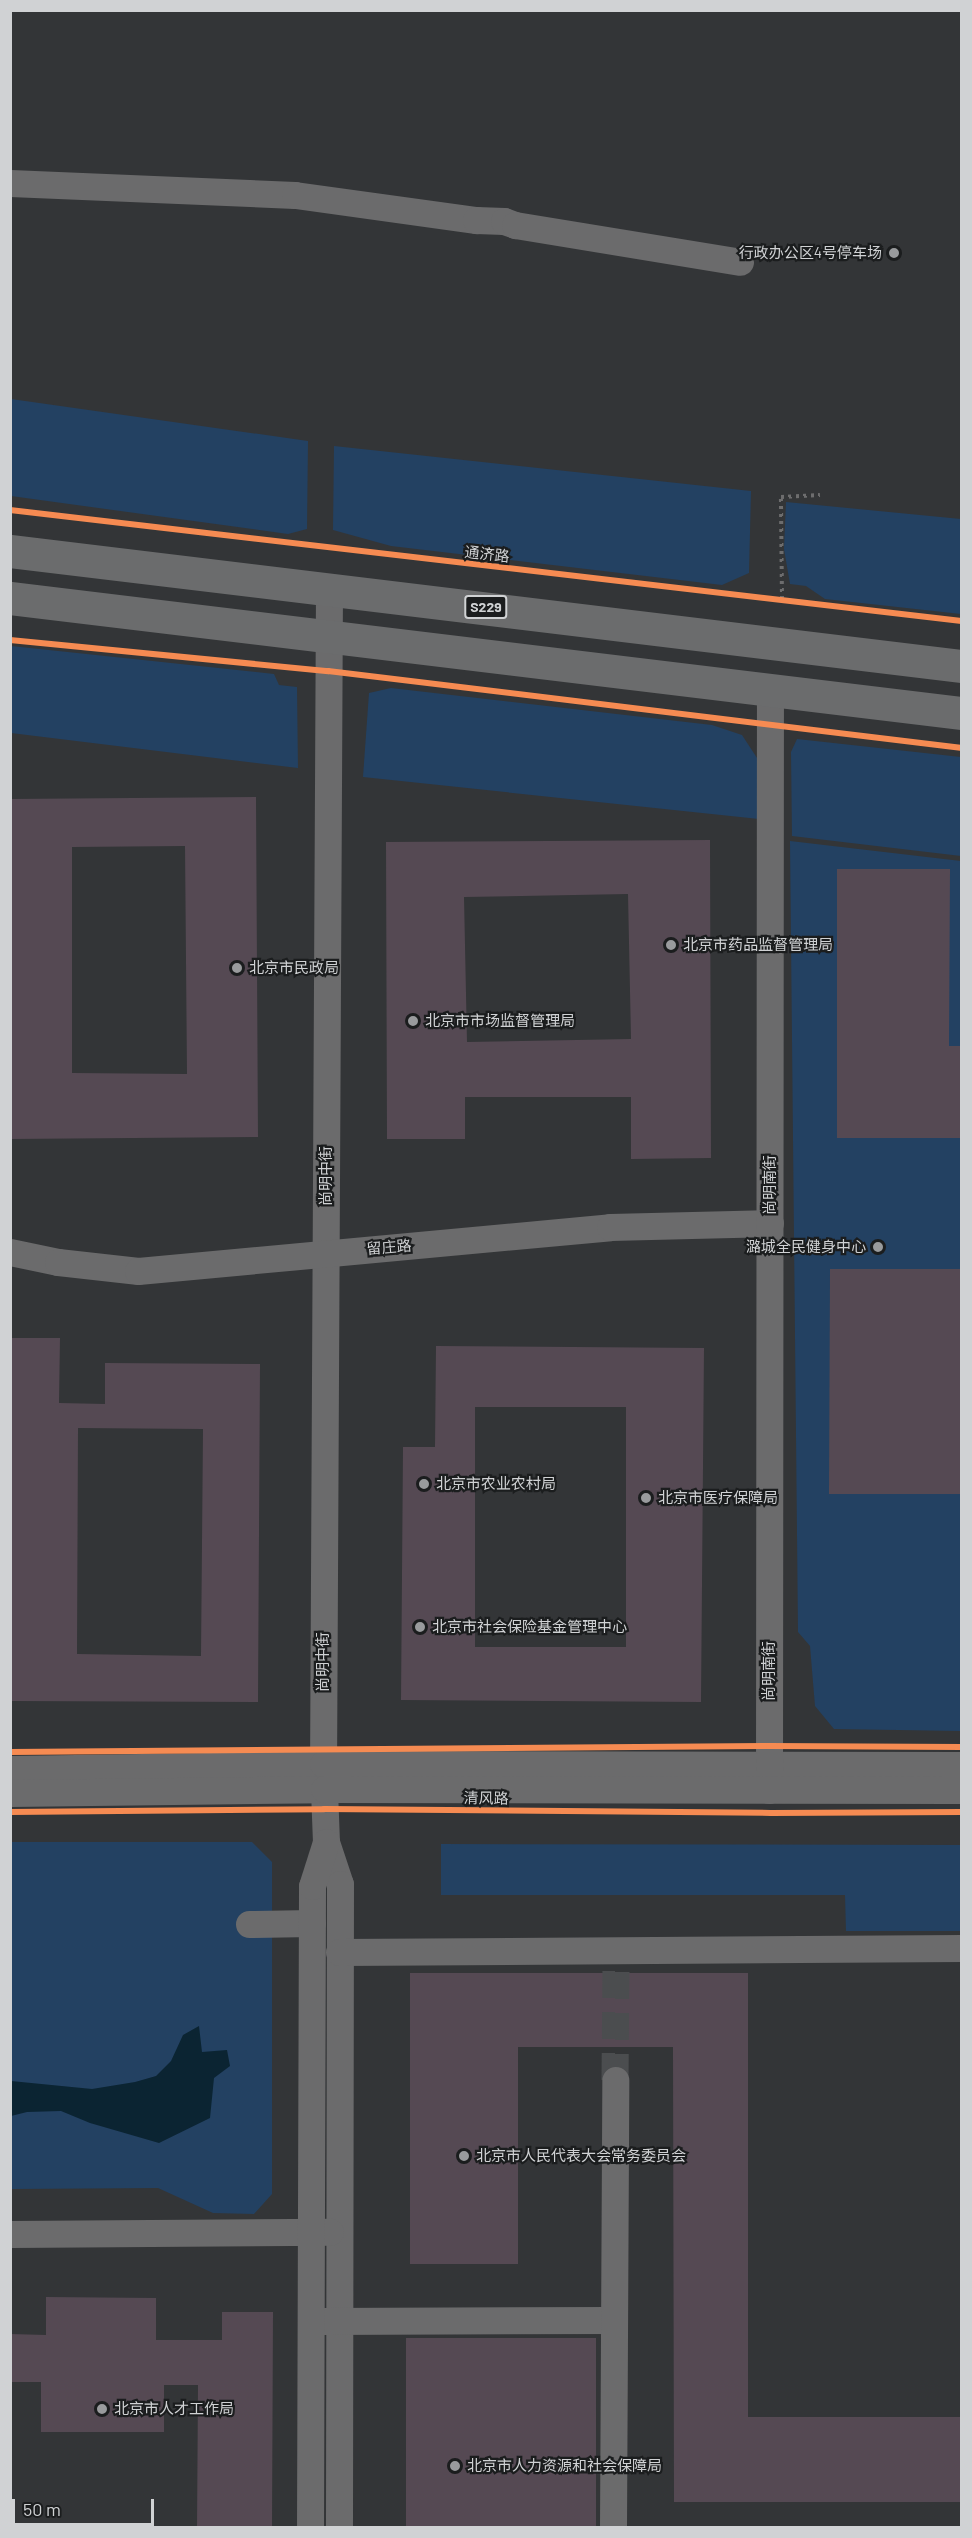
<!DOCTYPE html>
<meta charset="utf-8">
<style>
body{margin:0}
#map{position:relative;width:972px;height:2538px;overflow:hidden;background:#333537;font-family:Barlow,"Noto Sans SC",sans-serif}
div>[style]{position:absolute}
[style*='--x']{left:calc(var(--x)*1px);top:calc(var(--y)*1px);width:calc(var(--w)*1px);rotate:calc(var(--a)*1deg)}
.green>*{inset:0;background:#234162}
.water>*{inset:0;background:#0b2432}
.building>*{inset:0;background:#554953}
.minor-tunnel>*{height:27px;margin-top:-13.5px;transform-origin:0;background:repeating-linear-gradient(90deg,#4b4d4f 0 27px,transparent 0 41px)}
.path>*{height:4px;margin-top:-2px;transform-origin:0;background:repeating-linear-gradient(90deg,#6d6d6e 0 3px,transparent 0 7.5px)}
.minor>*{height:27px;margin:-13.5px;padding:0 13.5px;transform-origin:13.5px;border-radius:13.5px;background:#6b6b6c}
.major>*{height:33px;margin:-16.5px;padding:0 16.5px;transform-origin:16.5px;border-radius:16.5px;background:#6b6c6d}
.cycleway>*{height:6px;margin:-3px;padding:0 3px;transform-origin:3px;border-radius:3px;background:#f68b52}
.dots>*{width:16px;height:16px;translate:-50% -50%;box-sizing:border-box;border:3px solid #1b1d1e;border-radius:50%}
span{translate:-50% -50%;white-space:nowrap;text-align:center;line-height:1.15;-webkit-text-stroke:4.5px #1b1d1e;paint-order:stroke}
.shield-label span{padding:2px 4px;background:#1b1d1e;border:2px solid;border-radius:4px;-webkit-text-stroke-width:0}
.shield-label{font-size:14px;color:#d0d2d4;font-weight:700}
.poi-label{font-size:15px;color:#d0d2d4}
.right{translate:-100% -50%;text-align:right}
.left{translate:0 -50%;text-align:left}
.street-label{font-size:15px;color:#d0d2d4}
.frame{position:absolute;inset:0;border:12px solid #d0d2d4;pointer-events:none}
.scale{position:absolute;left:12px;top:2499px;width:142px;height:27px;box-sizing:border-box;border:3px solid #d0d2d4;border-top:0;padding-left:8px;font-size:18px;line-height:21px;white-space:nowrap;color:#d0d2d4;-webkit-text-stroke:4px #1b1d1e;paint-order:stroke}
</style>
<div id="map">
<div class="green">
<div style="clip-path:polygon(11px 399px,308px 441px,307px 529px,288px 534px,11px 496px)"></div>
<div style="clip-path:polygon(334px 446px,751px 491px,749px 573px,722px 585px,391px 546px,333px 530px)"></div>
<div style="clip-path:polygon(786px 502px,961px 519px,961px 614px,825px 599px,806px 586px,790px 584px,784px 549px)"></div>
<div style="clip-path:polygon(11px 646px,274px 674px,279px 685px,297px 687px,298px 768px,11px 733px)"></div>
<div style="clip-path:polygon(391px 688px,712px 725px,742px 735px,759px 761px,759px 819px,363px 777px,369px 693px)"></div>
<div style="clip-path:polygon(797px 739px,961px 757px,961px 856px,792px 836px,791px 752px)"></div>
<div style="clip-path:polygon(790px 841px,961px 861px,961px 1731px,834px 1729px,815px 1706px,810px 1646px,798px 1632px)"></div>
<div style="clip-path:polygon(10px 1842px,252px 1842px,272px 1862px,272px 2194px,254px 2214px,213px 2213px,158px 2188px,11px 2189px)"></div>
<div style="clip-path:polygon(441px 1844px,961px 1845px,961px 1931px,846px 1931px,845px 1895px,441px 1895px)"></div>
</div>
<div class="water">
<div style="clip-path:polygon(199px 2026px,202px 2052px,227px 2050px,230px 2066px,214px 2078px,210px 2118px,159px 2143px,90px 2123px,61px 2111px,27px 2112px,11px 2116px,11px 2081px,92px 2089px,135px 2082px,156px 2076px,171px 2061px,183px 2035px)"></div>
</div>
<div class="building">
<div style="clip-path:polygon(evenodd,256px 797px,258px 1137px,10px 1139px,10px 799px,256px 797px,185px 846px,187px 1074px,72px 1073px,72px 847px,185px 846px)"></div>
<div style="clip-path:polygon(evenodd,710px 840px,711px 1158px,631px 1159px,631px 1097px,465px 1097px,465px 1139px,387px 1139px,386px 842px,710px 840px,628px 894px,631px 1039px,467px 1042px,464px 897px,628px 894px)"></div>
<div style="clip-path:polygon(837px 869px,950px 869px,949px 1046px,962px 1046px,962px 1138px,837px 1138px)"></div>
<div style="clip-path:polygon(830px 1269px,962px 1269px,962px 1494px,829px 1494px)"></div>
<div style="clip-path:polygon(evenodd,10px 1338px,60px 1338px,59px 1403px,105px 1404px,105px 1363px,260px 1364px,258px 1702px,10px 1701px,10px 1338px,78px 1428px,203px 1429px,201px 1656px,77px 1654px,78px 1428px)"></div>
<div style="clip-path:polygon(evenodd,436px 1346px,704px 1348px,701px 1702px,401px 1700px,403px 1447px,435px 1447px,436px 1346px,475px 1407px,626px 1407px,626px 1647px,475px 1647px,475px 1407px)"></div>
<div style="clip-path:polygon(410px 1973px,748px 1973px,748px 2417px,962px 2417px,962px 2502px,674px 2502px,673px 2047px,518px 2047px,518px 2264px,410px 2264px)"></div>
<div style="clip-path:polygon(46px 2297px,156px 2298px,156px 2340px,222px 2340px,222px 2312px,273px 2312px,272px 2528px,197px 2528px,198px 2385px,164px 2385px,164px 2432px,41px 2432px,41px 2382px,10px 2382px,10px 2334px,46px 2335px)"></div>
<div style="clip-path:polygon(406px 2338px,596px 2338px,596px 2528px,406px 2528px)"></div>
</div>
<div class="minor-tunnel">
<div style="--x:615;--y:2080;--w:114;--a:-89.5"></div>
</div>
<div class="path">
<div style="--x:782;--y:599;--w:102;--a:-90.6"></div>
<div style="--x:781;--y:497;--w:39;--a:-3"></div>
</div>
<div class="minor">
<div style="--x:10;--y:183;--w:285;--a:2.4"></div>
<div style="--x:295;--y:195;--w:183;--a:7.9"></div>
<div style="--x:476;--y:220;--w:28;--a:2"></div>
<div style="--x:504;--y:221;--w:12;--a:20"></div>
<div style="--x:515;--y:225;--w:228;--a:9.3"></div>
<div style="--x:329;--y:588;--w:1176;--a:90.29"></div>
<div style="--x:323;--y:1764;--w:78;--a:87.8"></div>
<div style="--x:326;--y:1842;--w:44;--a:71.6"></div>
<div style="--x:340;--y:1884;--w:644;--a:90.09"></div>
<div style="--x:10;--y:1252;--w:49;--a:11.8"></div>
<div style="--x:58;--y:1262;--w:81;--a:6.4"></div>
<div style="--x:138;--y:1271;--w:474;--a:-5.3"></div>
<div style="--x:610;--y:1227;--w:160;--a:-1.4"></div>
<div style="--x:10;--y:1769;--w:313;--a:-0.9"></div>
<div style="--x:323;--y:1764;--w:639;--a:0.09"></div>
<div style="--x:769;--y:1790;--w:1101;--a:-89.95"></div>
<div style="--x:10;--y:1793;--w:314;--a:-0.7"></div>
<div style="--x:324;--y:1789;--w:638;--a:0.09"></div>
<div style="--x:249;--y:1924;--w:63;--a:-0.9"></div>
<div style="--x:339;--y:1952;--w:623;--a:-0.37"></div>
<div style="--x:10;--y:2234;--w:320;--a:-0.4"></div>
<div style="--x:324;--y:2321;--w:290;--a:-0.2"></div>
<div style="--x:310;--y:2528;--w:642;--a:-89.82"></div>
<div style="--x:312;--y:1886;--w:46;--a:-72.3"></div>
<div style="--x:613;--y:2528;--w:448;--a:-89.7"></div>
</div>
<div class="major">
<div style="--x:10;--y:551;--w:959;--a:6.89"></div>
<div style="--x:10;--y:598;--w:959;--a:6.89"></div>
</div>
<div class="cycleway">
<div style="--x:10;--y:510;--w:958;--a:6.65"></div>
<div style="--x:10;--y:640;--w:320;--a:5.6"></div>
<div style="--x:328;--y:671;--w:639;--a:6.92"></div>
<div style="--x:10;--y:1752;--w:759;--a:-0.45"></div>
<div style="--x:769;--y:1746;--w:193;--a:0.3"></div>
<div style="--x:10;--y:1812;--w:314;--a:-0.5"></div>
<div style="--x:324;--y:1809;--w:447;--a:0.5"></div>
<div style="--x:771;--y:1813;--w:191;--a:-0.3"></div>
</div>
<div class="dots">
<div style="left:894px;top:253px;background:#999b9d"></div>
<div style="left:671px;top:945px;background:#999b9d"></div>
<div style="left:237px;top:968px;background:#999b9d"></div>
<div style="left:413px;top:1021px;background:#999b9d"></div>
<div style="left:878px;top:1247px;background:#999b9d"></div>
<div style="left:424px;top:1484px;background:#999b9d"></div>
<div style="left:646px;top:1498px;background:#999b9d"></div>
<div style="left:420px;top:1627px;background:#999b9d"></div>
<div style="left:464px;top:2156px;background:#999b9d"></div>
<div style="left:102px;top:2409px;background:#999b9d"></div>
<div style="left:455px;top:2466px;background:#999b9d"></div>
</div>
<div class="shield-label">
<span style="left:486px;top:607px">S229</span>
</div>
<div class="poi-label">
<span class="right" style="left:882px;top:253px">行政办公区4号停车场</span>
<span class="left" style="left:683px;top:945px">北京市药品监督管理局</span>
<span class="left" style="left:249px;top:968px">北京市民政局</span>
<span class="left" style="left:425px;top:1021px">北京市市场监督管理局</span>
<span class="right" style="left:866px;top:1247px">潞城全民健身中心</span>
<span class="left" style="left:436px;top:1484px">北京市农业农村局</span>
<span class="left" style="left:658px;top:1498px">北京市医疗保障局</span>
<span class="left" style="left:432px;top:1627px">北京市社会保险基金管理中心</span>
<span class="left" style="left:476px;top:2156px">北京市人民代表大会常务委员会</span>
<span class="left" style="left:114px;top:2409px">北京市人才工作局</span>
<span class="left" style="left:467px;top:2466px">北京市人力资源和社会保障局</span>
</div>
<div class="street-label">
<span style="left:487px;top:554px;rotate:6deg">通济路</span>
<span style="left:326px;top:1176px;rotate:-90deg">尚明中街</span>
<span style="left:770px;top:1185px;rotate:-90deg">尚明南街</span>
<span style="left:389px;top:1247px;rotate:-5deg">留庄路</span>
<span style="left:323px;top:1662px;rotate:-90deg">尚明中街</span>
<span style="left:769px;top:1671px;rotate:-90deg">尚明南街</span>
<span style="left:486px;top:1798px;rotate:1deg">清风路</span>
</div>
<div class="frame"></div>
<div class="scale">50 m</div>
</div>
